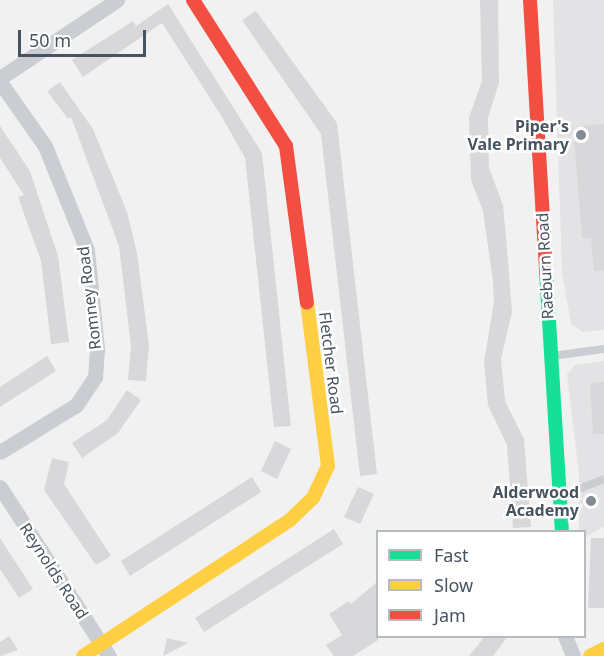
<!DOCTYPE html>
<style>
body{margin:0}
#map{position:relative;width:604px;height:656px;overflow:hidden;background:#f2f1f1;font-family:"Noto Sans",sans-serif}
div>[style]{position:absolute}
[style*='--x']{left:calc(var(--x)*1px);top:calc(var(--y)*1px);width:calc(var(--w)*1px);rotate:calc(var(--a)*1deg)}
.education>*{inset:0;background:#e3e2e4}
.building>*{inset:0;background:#d8d8da}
.lane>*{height:8px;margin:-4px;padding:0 4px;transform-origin:4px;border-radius:4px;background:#cacdd1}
.street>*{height:15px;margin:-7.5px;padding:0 7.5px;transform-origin:7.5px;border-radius:7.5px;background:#cacdd1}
.fast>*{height:14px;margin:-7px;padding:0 7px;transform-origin:7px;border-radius:7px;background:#16e098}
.slow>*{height:14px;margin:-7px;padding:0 7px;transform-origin:7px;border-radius:7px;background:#ffcf43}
.jam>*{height:14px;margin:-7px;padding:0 7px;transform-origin:7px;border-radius:7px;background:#f24e42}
.dots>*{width:16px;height:16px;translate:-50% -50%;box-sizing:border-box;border:3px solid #fff;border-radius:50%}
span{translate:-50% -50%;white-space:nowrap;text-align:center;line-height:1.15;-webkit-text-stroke:5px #fff;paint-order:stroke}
.poi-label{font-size:16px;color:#475460;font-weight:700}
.right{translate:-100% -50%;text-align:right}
.street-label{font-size:16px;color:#475460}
.legend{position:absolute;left:376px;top:530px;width:210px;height:108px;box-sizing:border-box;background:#fff;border:2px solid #b5bbbf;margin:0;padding:8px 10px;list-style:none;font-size:18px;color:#475460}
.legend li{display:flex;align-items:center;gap:12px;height:30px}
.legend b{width:30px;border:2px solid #b5bbbf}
.scale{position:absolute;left:18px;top:30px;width:128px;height:27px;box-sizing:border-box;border:3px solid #475460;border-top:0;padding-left:8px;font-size:18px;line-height:21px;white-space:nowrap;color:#475460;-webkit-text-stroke:4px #fff;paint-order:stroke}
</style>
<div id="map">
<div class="education">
<div style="clip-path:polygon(553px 0,604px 0,604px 330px,583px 332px,571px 324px,562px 271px)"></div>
<div style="clip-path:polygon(604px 361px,604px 527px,585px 537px,584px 532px,579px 531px,579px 474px,567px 374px,575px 365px)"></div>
</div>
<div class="building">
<div style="clip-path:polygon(480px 0,498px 0,499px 83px,488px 118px,489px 168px,503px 205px,507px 249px,512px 312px,501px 359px,505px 401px,524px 439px,531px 527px,513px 528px,507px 445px,488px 405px,484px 362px,494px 302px,493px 282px,483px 211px,471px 180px,469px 117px,482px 81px)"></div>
<div style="clip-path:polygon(168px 4px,262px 153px,291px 426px,274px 427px,245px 158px,222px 117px,162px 23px,83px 77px,72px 60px,133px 21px,136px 26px)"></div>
<div style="clip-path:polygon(256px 11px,337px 123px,377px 474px,360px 476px,321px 134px,242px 20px)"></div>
<div style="clip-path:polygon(60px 82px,93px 129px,127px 212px,137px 253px,149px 345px,146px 381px,128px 380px,131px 346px,119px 246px,71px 117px,68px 119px,47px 91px)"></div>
<div style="clip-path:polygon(604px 124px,604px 270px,594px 271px,591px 238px,582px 238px,574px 137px,584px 136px,583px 126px)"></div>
<div style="clip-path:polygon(0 126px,30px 171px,58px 256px,69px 342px,51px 344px,41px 261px,18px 197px,24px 195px,0 158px)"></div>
<div style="clip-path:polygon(47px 356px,56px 371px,0 407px,0 387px)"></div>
<div style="clip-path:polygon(604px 382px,604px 434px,593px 434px,590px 383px)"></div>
<div style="clip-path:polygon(127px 390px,141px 400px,118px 433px,82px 458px,72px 443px,107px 420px)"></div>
<div style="clip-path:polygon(275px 441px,291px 449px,277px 479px,261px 471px)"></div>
<div style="clip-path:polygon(52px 458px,69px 462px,64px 484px,111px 556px,96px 565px,44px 490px)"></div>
<div style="clip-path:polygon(252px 477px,261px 492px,130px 576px,121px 561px)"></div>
<div style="clip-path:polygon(358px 487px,374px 494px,360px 524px,344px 517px)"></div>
<div style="clip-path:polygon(334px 529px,343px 544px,204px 632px,195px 618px)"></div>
<div style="clip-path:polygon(0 538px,33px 589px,19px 598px,0 569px)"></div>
<div style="clip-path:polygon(591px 538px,604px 538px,604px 608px,588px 608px)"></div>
<div style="clip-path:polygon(378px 581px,378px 640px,353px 656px,334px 656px,326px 645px,342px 635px,329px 614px,349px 601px,351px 604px)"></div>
<div style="clip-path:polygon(9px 636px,18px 650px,0 656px,0 642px)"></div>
<div style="clip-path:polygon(485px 636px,508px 636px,493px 656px,469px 656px)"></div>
<div style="clip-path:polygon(167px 638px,188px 643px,163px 656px)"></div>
</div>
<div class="lane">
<div style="--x:552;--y:356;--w:52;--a:-7.7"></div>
<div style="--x:563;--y:495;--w:44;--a:-21.3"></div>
</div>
<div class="street">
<div style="--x:0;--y:78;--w:141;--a:-33.7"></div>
<div style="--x:0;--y:82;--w:78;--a:54.9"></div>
<div style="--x:45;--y:146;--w:112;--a:68"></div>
<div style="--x:87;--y:250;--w:100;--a:84.2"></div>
<div style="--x:97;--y:349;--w:28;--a:94"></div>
<div style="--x:95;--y:377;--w:34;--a:124"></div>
<div style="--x:76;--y:405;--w:89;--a:148.3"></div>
<div style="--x:0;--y:487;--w:201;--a:57.2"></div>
<div style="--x:565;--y:636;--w:22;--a:68"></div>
</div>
<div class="fast">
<div style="--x:546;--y:271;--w:261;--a:86.5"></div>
</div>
<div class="slow">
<div style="--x:83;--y:656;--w:248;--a:-33.3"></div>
<div style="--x:290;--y:520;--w:32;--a:-44"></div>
<div style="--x:313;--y:498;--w:35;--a:-65"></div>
<div style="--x:328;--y:466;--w:164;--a:-97.3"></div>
<div style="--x:590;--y:656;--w:16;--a:-27"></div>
</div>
<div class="jam">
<div style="--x:193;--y:0;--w:173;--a:57.5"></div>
<div style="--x:286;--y:146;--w:158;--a:82.4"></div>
<div style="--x:530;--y:0;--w:271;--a:86.6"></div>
</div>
<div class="dots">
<div style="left:581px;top:135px;background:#838b93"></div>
<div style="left:591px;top:501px;background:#838b93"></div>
</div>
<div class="poi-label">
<span class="right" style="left:569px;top:135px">Piper's<br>Vale Primary</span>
<span class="right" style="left:579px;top:501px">Alderwood<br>Academy</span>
</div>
<div class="street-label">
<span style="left:545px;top:266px;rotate:-93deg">Raeburn Road</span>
<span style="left:89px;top:298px;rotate:-97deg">Romney Road</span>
<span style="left:331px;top:363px;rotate:83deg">Fletcher Road</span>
<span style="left:54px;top:571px;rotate:57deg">Reynolds Road</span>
</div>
<ul class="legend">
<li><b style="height:8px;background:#16e098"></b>Fast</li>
<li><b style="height:8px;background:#ffcf43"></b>Slow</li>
<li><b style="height:8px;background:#f24e42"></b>Jam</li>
</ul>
<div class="scale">50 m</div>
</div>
